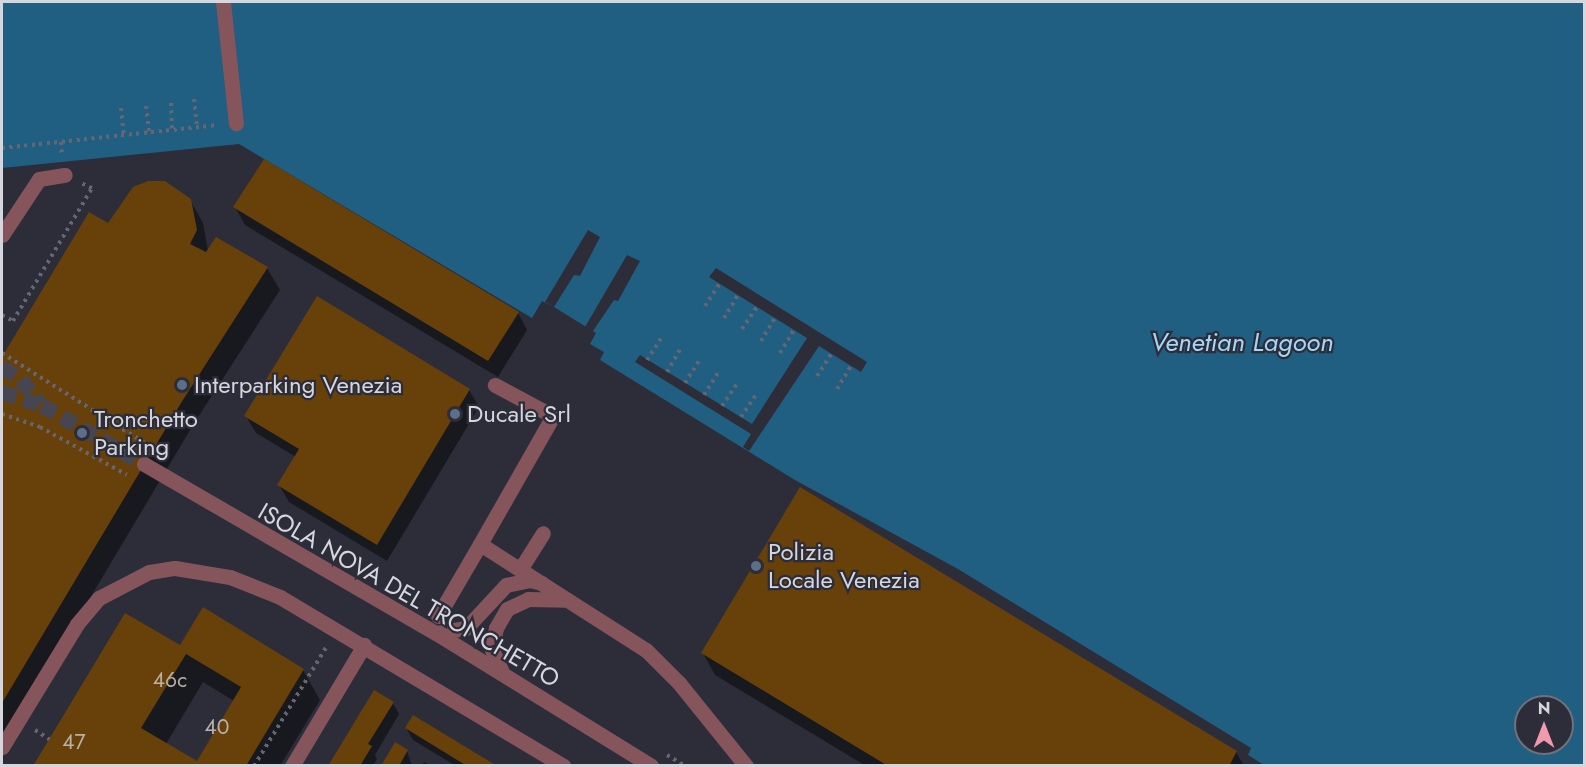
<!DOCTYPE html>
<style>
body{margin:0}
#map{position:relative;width:1586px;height:767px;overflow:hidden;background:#2d2d3a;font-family:Jost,sans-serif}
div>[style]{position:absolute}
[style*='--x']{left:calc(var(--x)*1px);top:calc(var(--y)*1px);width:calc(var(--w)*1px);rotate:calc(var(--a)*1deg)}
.water>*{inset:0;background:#205f81}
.pier>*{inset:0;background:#2d2d3a}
.shadow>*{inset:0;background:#0007}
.building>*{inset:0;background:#674109}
.minor-tunnel>*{height:15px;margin-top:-7.5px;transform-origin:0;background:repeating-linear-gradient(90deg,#464653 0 15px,transparent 0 23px)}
.path>*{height:4px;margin-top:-2px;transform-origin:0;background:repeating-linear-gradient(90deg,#666672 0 3px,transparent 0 7.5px)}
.minor>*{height:15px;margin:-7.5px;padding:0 7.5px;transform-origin:7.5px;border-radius:7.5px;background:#85555b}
.dots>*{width:16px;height:16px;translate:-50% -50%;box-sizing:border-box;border:3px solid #2d2d3a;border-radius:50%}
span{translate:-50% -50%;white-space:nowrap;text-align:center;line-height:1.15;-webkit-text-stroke:4.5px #2d2d3a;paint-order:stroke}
.number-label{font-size:21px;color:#bab1aa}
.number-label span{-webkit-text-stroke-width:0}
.poi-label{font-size:24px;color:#d6d6df}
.left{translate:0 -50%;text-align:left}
.street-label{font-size:24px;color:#d6d6df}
.water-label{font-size:26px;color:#a4d6f6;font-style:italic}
.frame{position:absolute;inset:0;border:3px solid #d6d6df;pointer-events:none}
.north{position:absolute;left:1514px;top:695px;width:60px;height:60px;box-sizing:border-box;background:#2d2d3a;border:2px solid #71717c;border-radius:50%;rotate:0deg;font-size:16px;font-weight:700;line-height:24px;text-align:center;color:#d6d6df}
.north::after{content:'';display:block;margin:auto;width:21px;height:27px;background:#f29aad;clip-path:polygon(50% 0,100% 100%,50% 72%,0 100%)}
</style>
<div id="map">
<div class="water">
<div style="clip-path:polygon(evenodd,2px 2px,1584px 2px,1584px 765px,1264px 765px,1248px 755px,1251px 748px,958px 569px,795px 480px,600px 360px,604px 352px,590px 344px,596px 333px,554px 307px,542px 301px,532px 318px,239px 144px,2px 168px,2px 2px,1526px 707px,1562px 707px,1562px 743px,1526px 743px,1526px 707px)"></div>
</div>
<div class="pier">
<div style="clip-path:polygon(588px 230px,600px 237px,580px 276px,574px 275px,554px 307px,545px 302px)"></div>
<div style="clip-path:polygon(627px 255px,640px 261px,618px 301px,614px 300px,593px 331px,585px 327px)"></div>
<div style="clip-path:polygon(716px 268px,867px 362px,861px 372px,819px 346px,749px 451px,743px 447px,751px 434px,635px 362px,640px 355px,752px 424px,807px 338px,709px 277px)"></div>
</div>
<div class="shadow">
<div style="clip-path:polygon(190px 200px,203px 223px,208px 251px,267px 268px,280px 290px,193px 425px,2px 746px,2px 360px,89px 214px,108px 225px)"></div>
<div style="clip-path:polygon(235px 207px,518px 313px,527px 330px,498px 377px,245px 225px)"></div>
<div style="clip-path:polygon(469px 390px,479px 407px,387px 561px,289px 502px,279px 485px,296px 457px,256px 433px,246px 416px)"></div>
<div style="clip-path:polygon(800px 489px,1236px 752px,1244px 766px,866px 766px,715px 675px,703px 653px)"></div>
<div style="clip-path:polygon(evenodd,180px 648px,303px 670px,320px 700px,280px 766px,35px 766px,180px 648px,203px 682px,234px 701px,197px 763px,166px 744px,203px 682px)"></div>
<div style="clip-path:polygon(393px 703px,399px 714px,375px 755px,377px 759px,373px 766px,330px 766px)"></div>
<div style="clip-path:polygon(406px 728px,494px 766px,456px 766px,413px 740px)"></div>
<div style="clip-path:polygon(407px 751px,412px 766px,383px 766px)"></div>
<div style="clip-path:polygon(424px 762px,431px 766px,422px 766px)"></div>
</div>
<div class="building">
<div style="clip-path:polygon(264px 159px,519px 312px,488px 361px,233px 207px)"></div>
<div style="clip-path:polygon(148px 181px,165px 181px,191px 199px,197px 230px,190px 244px,206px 252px,216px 237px,268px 267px,181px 403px,2px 703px,2px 357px,89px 212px,108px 223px,133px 187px)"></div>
<div style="clip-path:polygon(317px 296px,470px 389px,377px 545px,277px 485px,299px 449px,244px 416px)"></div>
<div style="clip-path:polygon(800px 487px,1237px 751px,1229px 766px,888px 766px,701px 653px)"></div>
<div style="clip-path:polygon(evenodd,203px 607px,304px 669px,246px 766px,33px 766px,125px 613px,180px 645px,203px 607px,186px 654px,241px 687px,197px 761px,141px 728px,186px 654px)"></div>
<div style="clip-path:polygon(374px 690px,394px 702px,368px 744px,372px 746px,360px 766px,328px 766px)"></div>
<div style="clip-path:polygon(413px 715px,497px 766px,467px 766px,405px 728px)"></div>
<div style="clip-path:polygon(395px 742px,408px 750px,399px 766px,381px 766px)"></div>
</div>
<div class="minor-tunnel">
<div style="--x:2;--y:367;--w:22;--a:32"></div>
<div style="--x:21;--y:379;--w:31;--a:52"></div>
<div style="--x:2;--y:392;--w:42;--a:18"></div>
<div style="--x:42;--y:405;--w:118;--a:30"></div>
</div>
<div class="path">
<div style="--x:194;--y:99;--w:28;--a:84"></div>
<div style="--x:171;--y:103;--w:27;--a:88"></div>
<div style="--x:146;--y:106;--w:26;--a:83"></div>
<div style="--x:121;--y:108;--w:27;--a:84"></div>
<div style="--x:61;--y:142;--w:14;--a:86"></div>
<div style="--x:2;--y:148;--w:217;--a:-6.1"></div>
<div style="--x:705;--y:306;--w:27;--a:-57"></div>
<div style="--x:2;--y:315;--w:13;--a:29"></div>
<div style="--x:13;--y:321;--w:155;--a:-59.3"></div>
<div style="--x:92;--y:188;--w:12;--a:-156"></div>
<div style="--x:724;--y:318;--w:27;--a:-59"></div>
<div style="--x:742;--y:329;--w:27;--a:-56"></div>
<div style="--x:761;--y:341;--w:27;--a:-59"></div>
<div style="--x:2;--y:353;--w:173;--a:32.2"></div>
<div style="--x:780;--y:353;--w:27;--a:-59"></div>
<div style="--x:647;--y:360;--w:27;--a:-57"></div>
<div style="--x:667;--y:372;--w:28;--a:-60"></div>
<div style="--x:817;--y:376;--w:27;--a:-57"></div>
<div style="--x:685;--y:383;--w:28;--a:-58"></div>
<div style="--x:837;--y:389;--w:27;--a:-59"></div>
<div style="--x:704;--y:395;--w:28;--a:-58"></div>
<div style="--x:722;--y:406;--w:29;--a:-56"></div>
<div style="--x:2;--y:414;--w:40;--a:18.9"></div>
<div style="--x:40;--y:427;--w:99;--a:28.9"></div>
<div style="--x:741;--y:417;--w:27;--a:-56"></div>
<div style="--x:35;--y:730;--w:17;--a:33"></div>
<div style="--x:667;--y:755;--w:21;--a:31"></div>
<div style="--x:254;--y:766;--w:140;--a:-58.7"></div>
</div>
<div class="minor">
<div style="--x:223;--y:2;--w:122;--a:83.9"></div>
<div style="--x:2;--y:235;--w:67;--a:-56.5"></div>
<div style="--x:39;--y:179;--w:26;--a:-9"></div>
<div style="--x:144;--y:464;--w:337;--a:30.1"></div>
<div style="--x:436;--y:633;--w:253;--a:31.7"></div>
<div style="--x:480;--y:544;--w:147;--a:-60.3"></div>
<div style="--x:553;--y:416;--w:66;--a:-151.9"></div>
<div style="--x:521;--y:568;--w:41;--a:-57.8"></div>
<div style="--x:438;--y:616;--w:83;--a:-59.7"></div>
<div style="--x:480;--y:544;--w:197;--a:32.6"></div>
<div style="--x:646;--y:650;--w:47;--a:45"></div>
<div style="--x:679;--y:683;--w:107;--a:51.1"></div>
<div style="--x:437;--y:633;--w:29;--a:-10"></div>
<div style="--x:466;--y:628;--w:59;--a:-47.1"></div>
<div style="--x:506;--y:585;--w:25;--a:-12"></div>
<div style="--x:530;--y:580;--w:12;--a:14"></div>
<div style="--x:502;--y:672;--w:24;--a:-114"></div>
<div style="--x:492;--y:650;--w:22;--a:-80"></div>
<div style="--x:496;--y:628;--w:22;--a:-60"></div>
<div style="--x:507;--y:609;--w:23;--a:-25"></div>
<div style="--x:528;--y:599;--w:39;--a:1"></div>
<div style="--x:2;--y:747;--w:144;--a:-58.6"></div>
<div style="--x:77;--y:624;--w:34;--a:-50"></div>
<div style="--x:99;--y:598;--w:56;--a:-27.5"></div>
<div style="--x:149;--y:572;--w:26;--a:-9"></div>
<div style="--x:175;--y:568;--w:56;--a:9.3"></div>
<div style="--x:230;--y:577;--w:54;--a:21.8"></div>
<div style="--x:280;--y:597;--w:330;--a:30.8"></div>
<div style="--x:292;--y:766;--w:141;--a:-59.2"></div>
</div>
<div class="dots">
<div style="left:182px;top:385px;background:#5c6f8a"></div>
<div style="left:455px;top:414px;background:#5c6f8a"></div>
<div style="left:82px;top:433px;background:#5c6f8a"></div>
<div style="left:756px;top:566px;background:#5c6f8a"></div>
</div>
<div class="number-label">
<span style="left:170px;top:680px">46c</span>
<span style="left:217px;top:727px">40</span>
<span style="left:74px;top:742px">47</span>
</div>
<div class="poi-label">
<span class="left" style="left:194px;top:385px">Interparking Venezia</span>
<span class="left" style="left:467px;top:414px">Ducale Srl</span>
<span class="left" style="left:94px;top:433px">Tronchetto<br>Parking</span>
<span class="left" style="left:768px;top:566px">Polizia<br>Locale Venezia</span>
</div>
<div class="street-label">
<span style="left:409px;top:595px;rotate:30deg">ISOLA NOVA DEL TRONCHETTO</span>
</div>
<div class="water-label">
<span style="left:1242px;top:343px">Venetian Lagoon</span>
</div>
<div class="frame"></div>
<div class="north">N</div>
</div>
